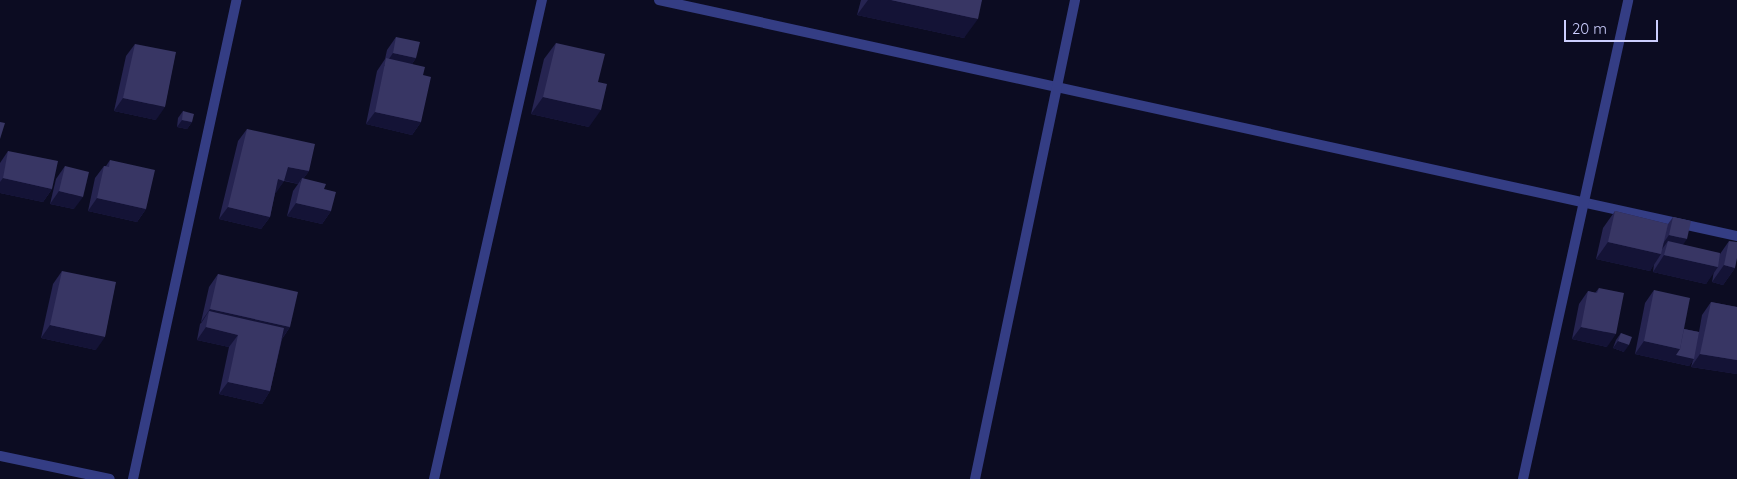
<!DOCTYPE html>
<style>
body{margin:0}
#map{position:relative;width:1737px;height:479px;overflow:hidden;background:#0c0c22;font-family:Quicksand,sans-serif}
div>[style]{position:absolute}
[style*='--x']{left:calc(var(--x)*1px);top:calc(var(--y)*1px);width:calc(var(--w)*1px);rotate:calc(var(--a)*1deg)}
.street>*{height:10px;margin:-5px;padding:0 5px;transform-origin:5px;border-radius:5px;background:#343d84}
.wall>*{inset:0;background:#262451}
.shaded-wall>*{inset:0;background:#141336}
.building>*{inset:0;background:#383664}
span{translate:-50% -50%;white-space:nowrap;text-align:center;line-height:1.15;-webkit-text-stroke:4px #0c0c22;paint-order:stroke}
.scale{position:absolute;left:1564px;top:20px;width:94px;height:22px;box-sizing:border-box;border:2px solid #cdcfff;border-top:0;padding-left:6px;font-size:15px;line-height:18px;white-space:nowrap;color:#cdcfff;-webkit-text-stroke:4px #0c0c22;paint-order:stroke}
</style>
<div id="map">
<div class="street">
<div style="--x:659;--y:0;--w:1104;--a:12.35"></div>
<div style="--x:0;--y:456;--w:112;--a:11.8"></div>
<div style="--x:133;--y:479;--w:490;--a:-77.8"></div>
<div style="--x:434;--y:479;--w:491;--a:-77.3"></div>
<div style="--x:975;--y:479;--w:489;--a:-78.2"></div>
<div style="--x:1523;--y:479;--w:490;--a:-77.6"></div>
</div>
<div class="wall">
<div style="clip-path:polygon(861px 0,982px 0,964px 38px,857px 15px)"></div>
<div style="clip-path:polygon(396px 37px,416px 58px,412px 64px,423px 75px,421px 122px,412px 135px,366px 124px,377px 71px,385px 59px,387px 50px)"></div>
<div style="clip-path:polygon(556px 43px,589px 127px,531px 114px,544px 59px)"></div>
<div style="clip-path:polygon(135px 44px,156px 120px,114px 111px,126px 56px)"></div>
<div style="clip-path:polygon(183px 111px,192px 122px,187px 129px,177px 127px,178px 118px)"></div>
<div style="clip-path:polygon(247px 129px,309px 171px,303px 179px,324px 189px,331px 211px,322px 224px,287px 216px,293px 191px,298px 184px,284px 181px,275px 193px,270px 217px,261px 229px,219px 219px,238px 141px)"></div>
<div style="clip-path:polygon(8px 151px,52px 189px,43px 202px,0 193px,0 163px)"></div>
<div style="clip-path:polygon(110px 160px,146px 209px,137px 222px,88px 211px,95px 178px,104px 166px,106px 166px)"></div>
<div style="clip-path:polygon(65px 166px,74px 209px,50px 204px,56px 179px)"></div>
<div style="clip-path:polygon(1615px 211px,1668px 224px,1673px 217px,1683px 245px,1720px 254px,1729px 241px,1735px 268px,1723px 285px,1712px 282px,1714px 271px,1706px 284px,1653px 272px,1654px 264px,1650px 271px,1596px 259px,1603px 228px)"></div>
<div style="clip-path:polygon(62px 271px,96px 350px,41px 338px,53px 284px)"></div>
<div style="clip-path:polygon(218px 274px,290px 327px,282px 339px,270px 391px,262px 404px,219px 394px,229px 347px,197px 340px,200px 324px,202px 322px,201px 322px,209px 287px)"></div>
<div style="clip-path:polygon(1599px 288px,1607px 347px,1572px 339px,1579px 304px,1588px 291px,1595px 293px)"></div>
<div style="clip-path:polygon(1654px 290px,1684px 329px,1699px 332px,1702px 315px,1711px 302px,1737px 307px,1737px 374px,1691px 367px,1693px 360px,1689px 366px,1635px 354px,1645px 303px)"></div>
<div style="clip-path:polygon(1621px 333px,1624px 352px,1613px 348px,1616px 340px)"></div>
</div>
<div class="shaded-wall">
<div style="clip-path:polygon(868px 0,891px 0,978px 19px,964px 38px,857px 15px)"></div>
<div style="clip-path:polygon(393px 53px,416px 58px,407px 71px,384px 66px)"></div>
<div style="clip-path:polygon(543px 97px,601px 110px,589px 127px,531px 114px)"></div>
<div style="clip-path:polygon(123px 98px,165px 107px,156px 120px,114px 111px)"></div>
<div style="clip-path:polygon(375px 112px,421px 122px,412px 135px,366px 124px)"></div>
<div style="clip-path:polygon(182px 120px,192px 122px,187px 129px,177px 127px)"></div>
<div style="clip-path:polygon(288px 167px,309px 171px,300px 183px,302px 178px,298px 184px,279px 179px)"></div>
<div style="clip-path:polygon(3px 178px,52px 189px,43px 202px,0 193px,0 182px)"></div>
<div style="clip-path:polygon(278px 179px,284px 181px,276px 193px,269px 192px)"></div>
<div style="clip-path:polygon(59px 191px,83px 197px,74px 209px,50px 204px)"></div>
<div style="clip-path:polygon(97px 198px,146px 209px,137px 222px,88px 211px)"></div>
<div style="clip-path:polygon(296px 203px,331px 211px,322px 224px,287px 216px)"></div>
<div style="clip-path:polygon(228px 207px,270px 217px,261px 229px,219px 219px)"></div>
<div style="clip-path:polygon(1669px 235px,1687px 239px,1675px 256px,1668px 241px,1660px 252px,1657px 252px)"></div>
<div style="clip-path:polygon(1608px 242px,1661px 254px,1650px 271px,1596px 259px)"></div>
<div style="clip-path:polygon(1664px 255px,1718px 267px,1706px 284px,1653px 272px)"></div>
<div style="clip-path:polygon(1724px 265px,1735px 268px,1723px 285px,1712px 282px)"></div>
<div style="clip-path:polygon(210px 309px,290px 327px,281px 340px,209px 311px,202px 322px,201px 322px)"></div>
<div style="clip-path:polygon(50px 325px,105px 337px,96px 350px,41px 338px)"></div>
<div style="clip-path:polygon(206px 327px,238px 335px,229px 347px,197px 340px)"></div>
<div style="clip-path:polygon(1581px 327px,1616px 334px,1607px 347px,1572px 339px)"></div>
<div style="clip-path:polygon(1618px 341px,1629px 345px,1624px 352px,1613px 348px)"></div>
<div style="clip-path:polygon(1644px 341px,1680px 349px,1694px 359px,1689px 366px,1635px 354px)"></div>
<div style="clip-path:polygon(1700px 354px,1737px 360px,1737px 374px,1691px 367px)"></div>
<div style="clip-path:polygon(228px 382px,270px 391px,262px 404px,219px 394px)"></div>
</div>
<div class="building">
<div style="clip-path:polygon(891px 0,982px 0,978px 19px)"></div>
<div style="clip-path:polygon(396px 37px,420px 42px,416px 58px,393px 53px)"></div>
<div style="clip-path:polygon(556px 43px,605px 54px,598px 82px,607px 84px,601px 110px,543px 97px)"></div>
<div style="clip-path:polygon(135px 44px,176px 52px,165px 107px,123px 98px)"></div>
<div style="clip-path:polygon(386px 58px,425px 67px,423px 75px,431px 77px,421px 122px,375px 112px)"></div>
<div style="clip-path:polygon(183px 111px,194px 114px,192px 122px,182px 120px)"></div>
<div style="clip-path:polygon(0 122px,5px 123px,0 139px)"></div>
<div style="clip-path:polygon(247px 129px,315px 144px,309px 171px,288px 167px,284px 181px,278px 179px,270px 217px,228px 207px)"></div>
<div style="clip-path:polygon(8px 151px,58px 161px,52px 189px,3px 178px)"></div>
<div style="clip-path:polygon(110px 160px,155px 170px,146px 209px,97px 198px,104px 166px,109px 167px)"></div>
<div style="clip-path:polygon(65px 166px,89px 172px,83px 197px,59px 191px)"></div>
<div style="clip-path:polygon(302px 178px,326px 184px,324px 189px,336px 192px,331px 211px,296px 203px)"></div>
<div style="clip-path:polygon(1615px 211px,1668px 224px,1661px 254px,1608px 242px)"></div>
<div style="clip-path:polygon(1673px 217px,1691px 221px,1687px 239px,1669px 235px)"></div>
<div style="clip-path:polygon(1668px 241px,1720px 253px,1718px 267px,1664px 255px)"></div>
<div style="clip-path:polygon(1729px 241px,1737px 242px,1737px 258px,1735px 268px,1724px 265px)"></div>
<div style="clip-path:polygon(62px 271px,116px 282px,105px 337px,50px 325px)"></div>
<div style="clip-path:polygon(218px 274px,298px 292px,290px 327px,210px 309px)"></div>
<div style="clip-path:polygon(1599px 288px,1624px 293px,1616px 334px,1581px 327px,1588px 291px,1597px 293px)"></div>
<div style="clip-path:polygon(1654px 290px,1690px 298px,1680px 349px,1644px 341px)"></div>
<div style="clip-path:polygon(1711px 302px,1737px 307px,1737px 360px,1700px 354px)"></div>
<div style="clip-path:polygon(209px 311px,284px 328px,270px 391px,228px 382px,238px 335px,206px 327px)"></div>
<div style="clip-path:polygon(1684px 329px,1699px 332px,1694px 359px,1676px 355px,1680px 349px)"></div>
<div style="clip-path:polygon(1621px 333px,1632px 337px,1629px 345px,1618px 341px)"></div>
</div>
<div class="scale">20 m</div>
</div>
